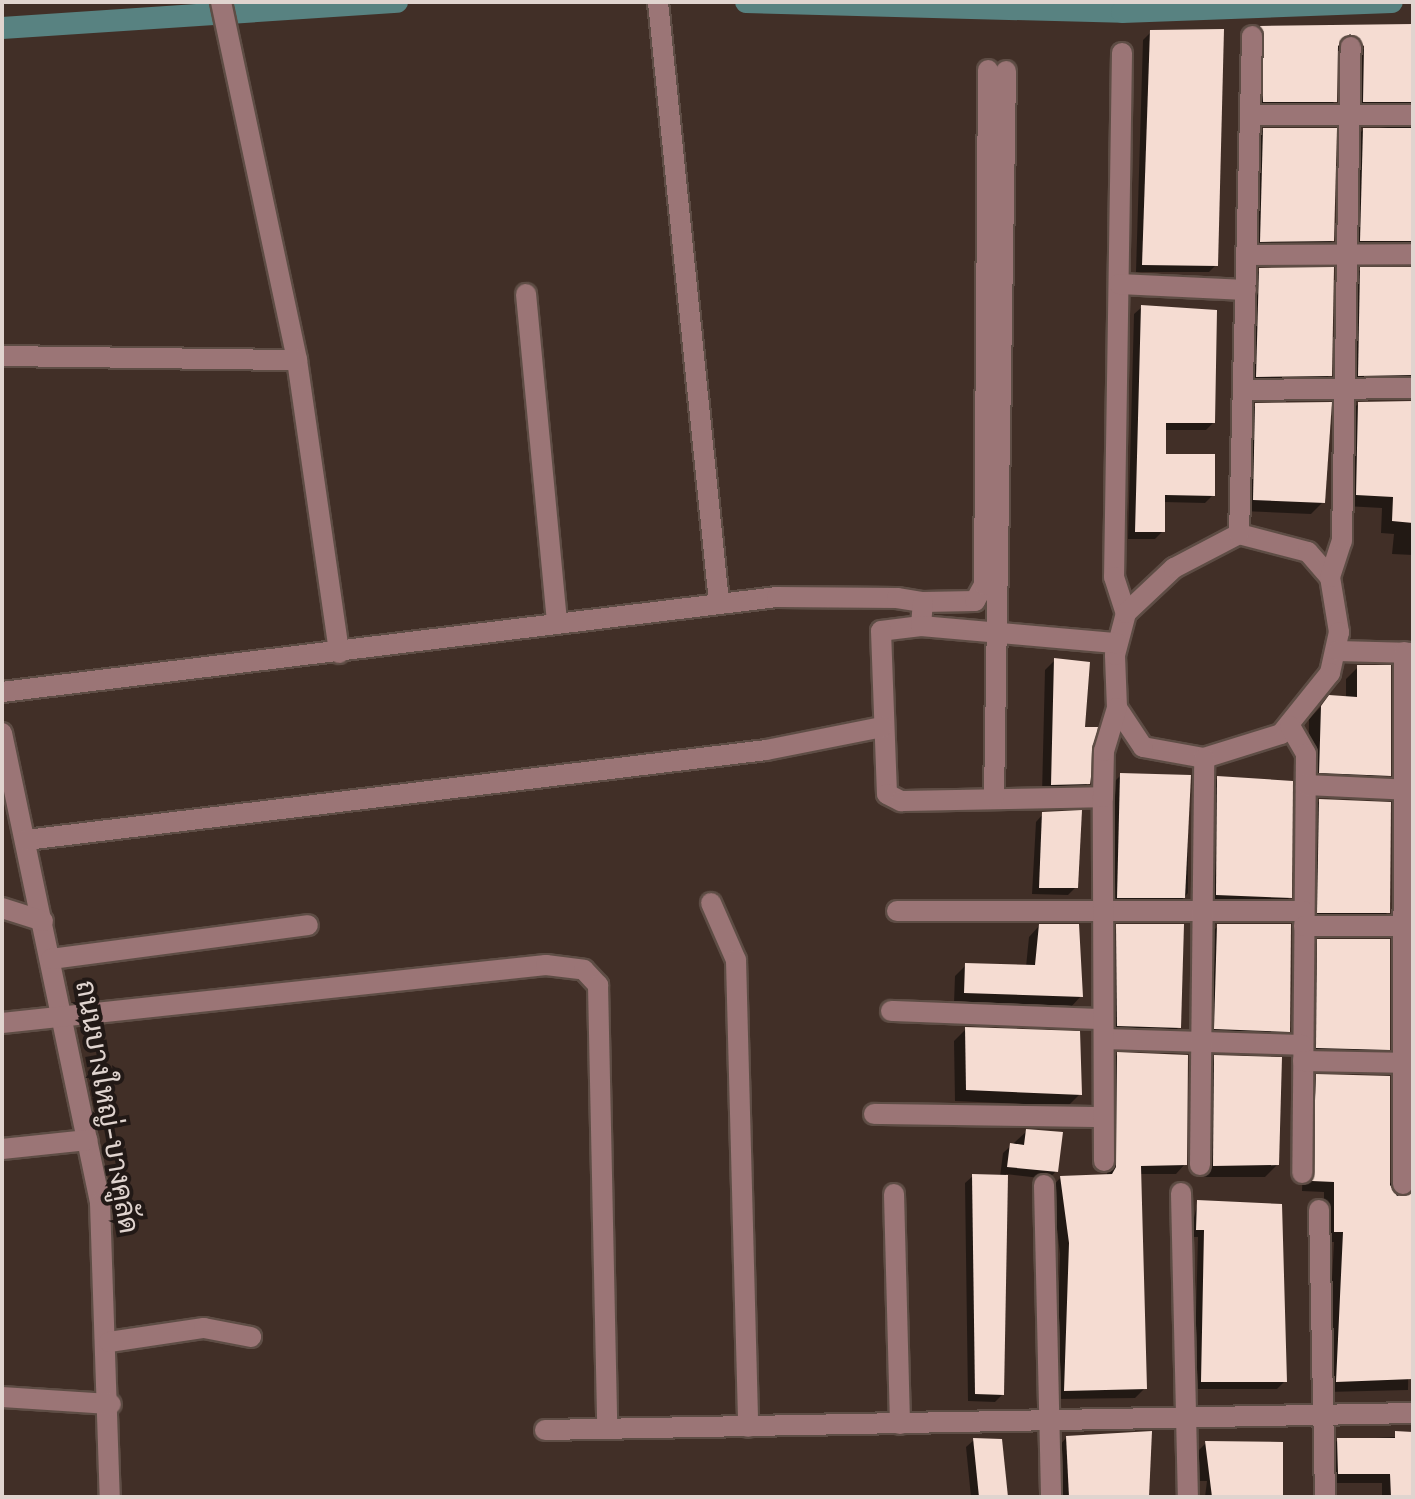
<!DOCTYPE html>
<meta charset="utf-8">
<style>
body{margin:0}
#map{position:relative;width:1415px;height:1499px;overflow:hidden;background:#412f27;font-family:"Work Sans",Sarabun,sans-serif}
div>[style]{position:absolute}
[style*='--x']{left:calc(var(--x)*1px);top:calc(var(--y)*1px);width:calc(var(--w)*1px);rotate:calc(var(--a)*1deg)}
.shadow>*{inset:0;background:#0007}
.canal>*{height:22px;margin:-11px;padding:0 11px;transform-origin:11px;border-radius:11px;background:#588281}
.building>*{inset:0;background:#f5dcd2}
.roads{filter:drop-shadow(2px 0 #5e4d45) drop-shadow(-2px 0 #5e4d45) drop-shadow(0 2px #5e4d45) drop-shadow(0 -2px #5e4d45)}
.minor>*{height:20px;margin:-10px;padding:0 10px;transform-origin:10px;border-radius:10px;background:#9b7576}
span{translate:-50% -50%;white-space:nowrap;text-align:center;line-height:1.15;-webkit-text-stroke:8px #221916;paint-order:stroke}
.street-label{font-size:28px;color:#e0d4cf}
.frame{position:absolute;inset:0;border:4px solid #e0d4cf;pointer-events:none}
</style>
<div id="map">
<div class="shadow">
<div style="clip-path:polygon(evenodd,1413px 25px,1413px 121px,1352px 113px,1353px 59px,1339px 44px,1335px 101px,1323px 113px,1252px 113px,1249px 40px,1261px 28px,1413px 25px,1350px 35px,1356px 35px,1372px 52px,1369px 55px,1350px 35px)"></div>
<div style="clip-path:polygon(1151px 32px,1216px 265px,1209px 272px,1136px 272px,1143px 40px)"></div>
<div style="clip-path:polygon(1413px 124px,1413px 264px,1349px 252px,1351px 142px,1363px 130px)"></div>
<div style="clip-path:polygon(1263px 130px,1332px 241px,1320px 253px,1248px 253px,1251px 142px)"></div>
<div style="clip-path:polygon(1361px 269px,1413px 269px,1413px 398px,1347px 387px,1349px 281px)"></div>
<div style="clip-path:polygon(1260px 270px,1330px 375px,1318px 387px,1245px 388px,1248px 282px)"></div>
<div style="clip-path:polygon(1142px 307px,1214px 422px,1206px 430px,1164px 430px,1164px 456px,1213px 495px,1205px 503px,1163px 502px,1163px 531px,1155px 539px,1128px 539px,1134px 314px)"></div>
<div style="clip-path:polygon(1413px 403px,1413px 555px,1392px 554px,1394px 534px,1381px 533px,1382px 508px,1345px 506px,1346px 416px,1358px 404px)"></div>
<div style="clip-path:polygon(1256px 405px,1323px 502px,1311px 514px,1242px 511px,1244px 417px)"></div>
<div style="clip-path:polygon(1055px 660px,1082px 729px,1088px 783px,1078px 794px,1042px 794px,1045px 670px)"></div>
<div style="clip-path:polygon(1358px 667px,1389px 775px,1377px 787px,1308px 784px,1309px 719px,1330px 697px,1346px 698px,1346px 679px)"></div>
<div style="clip-path:polygon(1121px 775px,1187px 777px,1188px 893px,1176px 906px,1106px 909px,1109px 787px)"></div>
<div style="clip-path:polygon(1218px 778px,1290px 897px,1278px 909px,1204px 906px,1206px 790px)"></div>
<div style="clip-path:polygon(1319px 801px,1388px 912px,1376px 924px,1306px 924px,1307px 813px)"></div>
<div style="clip-path:polygon(1043px 814px,1076px 887px,1068px 895px,1032px 894px,1036px 822px)"></div>
<div style="clip-path:polygon(1039px 926px,1081px 996px,1071px 1007px,954px 1003px,955px 976px,966px 965px,1026px 967px,1029px 937px)"></div>
<div style="clip-path:polygon(1218px 926px,1288px 1031px,1276px 1043px,1203px 1041px,1206px 938px)"></div>
<div style="clip-path:polygon(1117px 928px,1179px 1027px,1167px 1039px,1105px 1038px,1105px 940px)"></div>
<div style="clip-path:polygon(1318px 941px,1388px 1049px,1376px 1061px,1305px 1059px,1306px 953px)"></div>
<div style="clip-path:polygon(966px 1029px,1080px 1094px,1068px 1106px,955px 1101px,954px 1041px)"></div>
<div style="clip-path:polygon(1118px 1054px,1185px 1164px,1176px 1174px,1139px 1174px,1145px 1388px,1135px 1398px,1056px 1399px,1060px 1254px,1052px 1187px,1061px 1177px,1107px 1176px,1108px 1064px)"></div>
<div style="clip-path:polygon(1215px 1057px,1277px 1165px,1265px 1177px,1202px 1177px,1203px 1069px)"></div>
<div style="clip-path:polygon(1317px 1076px,1402px 1200px,1406px 1088px,1413px 1079px,1408px 1390px,1326px 1392px,1334px 1242px,1324px 1242px,1324px 1192px,1302px 1191px,1306px 1087px)"></div>
<div style="clip-path:polygon(1027px 1131px,1056px 1171px,1049px 1179px,1006px 1174px,1003px 1394px,995px 1402px,968px 1401px,965px 1183px,973px 1176px,1000px 1177px,1003px 1153px)"></div>
<div style="clip-path:polygon(1198px 1202px,1285px 1381px,1277px 1389px,1194px 1389px,1198px 1237px,1189px 1237px)"></div>
<div style="clip-path:polygon(1413px 1436px,1413px 1497px,1382px 1497px,1382px 1483px,1329px 1483px,1328px 1449px,1338px 1440px)"></div>
<div style="clip-path:polygon(1066px 1438px,1146px 1497px,1062px 1497px,1059px 1446px)"></div>
<div style="clip-path:polygon(974px 1440px,1005px 1497px,971px 1497px,966px 1447px)"></div>
<div style="clip-path:polygon(1206px 1443px,1282px 1497px,1205px 1497px,1207px 1481px,1197px 1481px,1198px 1451px)"></div>
</div>
<div class="canal">
<div style="--x:746;--y:2;--w:376;--a:1.5"></div>
<div style="--x:1122;--y:12;--w:270;--a:-2.1"></div>
<div style="--x:2;--y:28;--w:396;--a:-3.8"></div>
</div>
<div class="building">
<div style="clip-path:polygon(1413px 24px,1413px 102px,1363px 102px,1364px 46px,1350px 34px,1338px 46px,1337px 102px,1263px 102px,1260px 26px)"></div>
<div style="clip-path:polygon(1224px 29px,1218px 266px,1142px 265px,1150px 30px)"></div>
<div style="clip-path:polygon(1263px 128px,1337px 128px,1334px 241px,1260px 242px)"></div>
<div style="clip-path:polygon(1363px 128px,1413px 128px,1413px 241px,1360px 241px)"></div>
<div style="clip-path:polygon(1334px 267px,1332px 376px,1256px 377px,1259px 268px)"></div>
<div style="clip-path:polygon(1360px 267px,1413px 267px,1413px 375px,1358px 376px)"></div>
<div style="clip-path:polygon(1141px 305px,1217px 310px,1215px 423px,1166px 423px,1166px 454px,1215px 454px,1215px 496px,1165px 495px,1165px 532px,1135px 532px)"></div>
<div style="clip-path:polygon(1413px 401px,1413px 523px,1392px 521px,1393px 497px,1356px 495px,1358px 402px)"></div>
<div style="clip-path:polygon(1332px 402px,1325px 503px,1253px 500px,1255px 403px)"></div>
<div style="clip-path:polygon(1054px 658px,1090px 662px,1085px 727px,1098px 727px,1090px 784px,1051px 785px)"></div>
<div style="clip-path:polygon(1357px 665px,1391px 665px,1391px 776px,1319px 773px,1321px 706px,1329px 695px,1357px 697px)"></div>
<div style="clip-path:polygon(1120px 773px,1191px 775px,1185px 898px,1117px 898px)"></div>
<div style="clip-path:polygon(1217px 776px,1293px 781px,1292px 898px,1216px 895px)"></div>
<div style="clip-path:polygon(1319px 799px,1391px 802px,1390px 913px,1317px 913px)"></div>
<div style="clip-path:polygon(1082px 810px,1078px 888px,1039px 888px,1042px 812px)"></div>
<div style="clip-path:polygon(1039px 924px,1079px 924px,1083px 997px,964px 993px,965px 963px,1035px 965px)"></div>
<div style="clip-path:polygon(1184px 924px,1181px 1028px,1117px 1026px,1116px 924px)"></div>
<div style="clip-path:polygon(1217px 924px,1291px 924px,1290px 1032px,1214px 1029px)"></div>
<div style="clip-path:polygon(1317px 939px,1390px 939px,1390px 1050px,1316px 1048px)"></div>
<div style="clip-path:polygon(965px 1027px,1080px 1031px,1082px 1095px,966px 1090px)"></div>
<div style="clip-path:polygon(1117px 1052px,1188px 1055px,1187px 1165px,1141px 1166px,1147px 1389px,1064px 1391px,1069px 1243px,1060px 1176px,1112px 1174px,1116px 1167px)"></div>
<div style="clip-path:polygon(1214px 1055px,1282px 1057px,1279px 1165px,1213px 1166px)"></div>
<div style="clip-path:polygon(1316px 1074px,1390px 1076px,1390px 1185px,1397px 1196px,1413px 1192px,1413px 1379px,1336px 1382px,1343px 1232px,1334px 1232px,1334px 1182px,1312px 1181px)"></div>
<div style="clip-path:polygon(1026px 1129px,1063px 1132px,1058px 1172px,1007px 1167px,1010px 1143px,1024px 1145px)"></div>
<div style="clip-path:polygon(972px 1174px,1008px 1175px,1004px 1395px,975px 1394px)"></div>
<div style="clip-path:polygon(1197px 1200px,1282px 1204px,1287px 1382px,1201px 1382px,1204px 1230px,1196px 1230px)"></div>
<div style="clip-path:polygon(1152px 1431px,1149px 1497px,1069px 1497px,1066px 1436px)"></div>
<div style="clip-path:polygon(1395px 1431px,1413px 1432px,1413px 1497px,1391px 1497px,1390px 1474px,1338px 1474px,1337px 1438px,1395px 1438px)"></div>
<div style="clip-path:polygon(973px 1438px,1002px 1439px,1008px 1497px,979px 1497px)"></div>
<div style="clip-path:polygon(1205px 1441px,1283px 1442px,1283px 1497px,1212px 1497px)"></div>
</div>
<div class="roads">
<div class="minor">
<div style="--x:221;--y:2;--w:366;--a:78"></div>
<div style="--x:297;--y:360;--w:296;--a:81.8"></div>
<div style="--x:658;--y:2;--w:604;--a:84.2"></div>
<div style="--x:1122;--y:53;--w:524;--a:90.87"></div>
<div style="--x:1114;--y:577;--w:38;--a:72"></div>
<div style="--x:1251;--y:115;--w:162;--a:0"></div>
<div style="--x:1247;--y:255;--w:166;--a:-0.3"></div>
<div style="--x:1119;--y:284;--w:127;--a:2.7"></div>
<div style="--x:526;--y:294;--w:331;--a:84.6"></div>
<div style="--x:2;--y:356;--w:295;--a:0.8"></div>
<div style="--x:1244;--y:390;--w:169;--a:-0.7"></div>
<div style="--x:1239;--y:534;--w:71;--a:14.6"></div>
<div style="--x:1308;--y:552;--w:33;--a:49"></div>
<div style="--x:1330;--y:577;--w:56;--a:80.7"></div>
<div style="--x:1339;--y:632;--w:42;--a:102.4"></div>
<div style="--x:1330;--y:673;--w:78;--a:128.8"></div>
<div style="--x:1281;--y:734;--w:81;--a:162.7"></div>
<div style="--x:1204;--y:758;--w:62;--a:-169.8"></div>
<div style="--x:1143;--y:747;--w:47;--a:-123.7"></div>
<div style="--x:1117;--y:708;--w:53;--a:-92.2"></div>
<div style="--x:1115;--y:655;--w:43;--a:-75.3"></div>
<div style="--x:1126;--y:613;--w:66;--a:-43.2"></div>
<div style="--x:1174;--y:568;--w:73;--a:-27.6"></div>
<div style="--x:1239;--y:534;--w:498;--a:-88.5"></div>
<div style="--x:1330;--y:577;--w:38;--a:-72"></div>
<div style="--x:1342;--y:541;--w:494;--a:-89"></div>
<div style="--x:923;--y:602;--w:52;--a:-1.1"></div>
<div style="--x:975;--y:601;--w:18;--a:-61"></div>
<div style="--x:984;--y:585;--w:515;--a:-89.55"></div>
<div style="--x:921;--y:626;--w:40;--a:172.9"></div>
<div style="--x:881;--y:631;--w:163;--a:87.9"></div>
<div style="--x:887;--y:794;--w:16;--a:27"></div>
<div style="--x:901;--y:801;--w:202;--a:-1.1"></div>
<div style="--x:1338;--y:651;--w:75;--a:1.5"></div>
<div style="--x:2;--y:692;--w:781;--a:-6.99"></div>
<div style="--x:777;--y:597;--w:120;--a:0.5"></div>
<div style="--x:897;--y:598;--w:26;--a:9"></div>
<div style="--x:923;--y:602;--w:24;--a:95"></div>
<div style="--x:921;--y:626;--w:197;--a:5"></div>
<div style="--x:1290;--y:726;--w:32;--a:60"></div>
<div style="--x:1306;--y:754;--w:419;--a:90.5"></div>
<div style="--x:2;--y:733;--w:480;--a:78.2"></div>
<div style="--x:100;--y:1203;--w:294;--a:88.1"></div>
<div style="--x:1306;--y:785;--w:107;--a:2.7"></div>
<div style="--x:994;--y:798;--w:727;--a:-89.05"></div>
<div style="--x:26;--y:840;--w:745;--a:-6.93"></div>
<div style="--x:766;--y:750;--w:118;--a:-11.2"></div>
<div style="--x:711;--y:903;--w:62;--a:66.3"></div>
<div style="--x:736;--y:960;--w:467;--a:88.5"></div>
<div style="--x:2;--y:908;--w:43;--a:17.6"></div>
<div style="--x:897;--y:911;--w:407;--a:0"></div>
<div style="--x:1304;--y:926;--w:109;--a:0"></div>
<div style="--x:51;--y:959;--w:259;--a:-7.5"></div>
<div style="--x:891;--y:1011;--w:211;--a:2.2"></div>
<div style="--x:2;--y:1023;--w:547;--a:-6.09"></div>
<div style="--x:546;--y:965;--w:38;--a:7"></div>
<div style="--x:584;--y:970;--w:21;--a:47"></div>
<div style="--x:598;--y:985;--w:442;--a:88.8"></div>
<div style="--x:1104;--y:1039;--w:198;--a:1.7"></div>
<div style="--x:1303;--y:1061;--w:110;--a:1"></div>
<div style="--x:874;--y:1114;--w:229;--a:0.8"></div>
<div style="--x:2;--y:1149;--w:86;--a:-6"></div>
<div style="--x:1104;--y:1161;--w:364;--a:-90.2"></div>
<div style="--x:1103;--y:797;--w:46;--a:-88.8"></div>
<div style="--x:1104;--y:751;--w:45;--a:-73.2"></div>
<div style="--x:1200;--y:1165;--w:407;--a:-89.4"></div>
<div style="--x:1403;--y:1184;--w:532;--a:-89.89"></div>
<div style="--x:1044;--y:1185;--w:312;--a:88.7"></div>
<div style="--x:1181;--y:1193;--w:304;--a:88.7"></div>
<div style="--x:894;--y:1194;--w:230;--a:88.5"></div>
<div style="--x:1319;--y:1210;--w:287;--a:88.8"></div>
<div style="--x:109;--y:1342;--w:96;--a:-8.4"></div>
<div style="--x:204;--y:1328;--w:48;--a:10.8"></div>
<div style="--x:2;--y:1397;--w:109;--a:3.7"></div>
<div style="--x:545;--y:1430;--w:868;--a:-1.12"></div>
</div>
</div>
<div class="street-label">
<span style="left:107px;top:1107px;rotate:80deg">ถนนบางใหญ่-บางคูลัด</span>
</div>
<div class="frame"></div>
</div>
